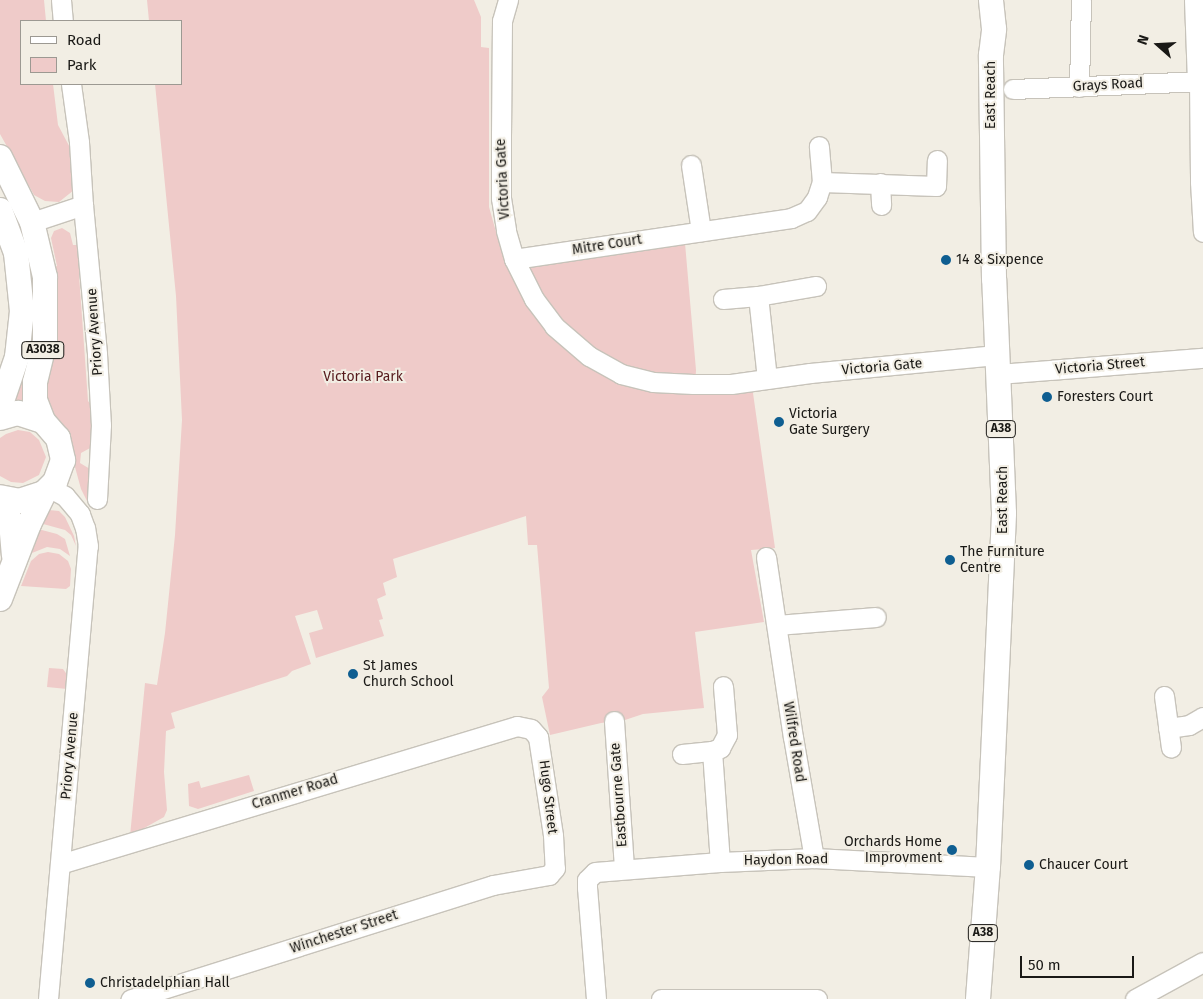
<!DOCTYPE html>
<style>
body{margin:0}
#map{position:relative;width:1203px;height:999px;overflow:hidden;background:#f2eee4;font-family:"Fira Sans",sans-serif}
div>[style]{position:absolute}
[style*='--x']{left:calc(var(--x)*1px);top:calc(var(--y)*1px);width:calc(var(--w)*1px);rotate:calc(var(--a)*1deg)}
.green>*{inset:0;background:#efcbc9}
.roads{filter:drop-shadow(1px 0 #c7c3ba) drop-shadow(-1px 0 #c7c3ba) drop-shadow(0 1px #c7c3ba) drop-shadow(0 -1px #c7c3ba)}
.minor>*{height:19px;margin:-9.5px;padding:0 9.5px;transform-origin:9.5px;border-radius:9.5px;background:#fff}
.major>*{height:24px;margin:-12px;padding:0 12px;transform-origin:12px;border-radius:12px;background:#fff}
.dots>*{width:14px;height:14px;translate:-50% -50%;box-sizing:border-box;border:2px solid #f2eee4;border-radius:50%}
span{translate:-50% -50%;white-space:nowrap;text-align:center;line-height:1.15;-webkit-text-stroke:4px #f2eee4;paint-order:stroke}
.shield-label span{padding:1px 4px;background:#f2eee4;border:1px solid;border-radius:4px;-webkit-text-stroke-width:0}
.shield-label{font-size:12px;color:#1a1916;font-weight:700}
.street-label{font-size:14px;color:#1a1916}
.poi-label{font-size:14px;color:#1a1916}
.left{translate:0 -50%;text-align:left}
.right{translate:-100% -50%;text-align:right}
.park-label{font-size:14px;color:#561a1c}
.legend{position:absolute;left:20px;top:20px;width:162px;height:65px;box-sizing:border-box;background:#f2eee4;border:1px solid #9c9992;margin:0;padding:6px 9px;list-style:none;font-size:15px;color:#1a1916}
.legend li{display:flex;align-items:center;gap:10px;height:25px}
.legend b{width:25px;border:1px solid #9c9992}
.north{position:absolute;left:1133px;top:20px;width:50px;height:50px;-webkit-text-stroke:4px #f2eee4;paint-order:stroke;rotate:289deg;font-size:14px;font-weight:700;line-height:20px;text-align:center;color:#1a1916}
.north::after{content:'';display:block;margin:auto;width:18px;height:22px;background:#1a1916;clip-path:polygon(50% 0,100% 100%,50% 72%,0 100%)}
.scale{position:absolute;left:1020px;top:956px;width:114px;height:22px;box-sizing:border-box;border:2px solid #1a1916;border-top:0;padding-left:6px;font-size:15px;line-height:18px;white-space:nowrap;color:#1a1916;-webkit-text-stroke:4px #f2eee4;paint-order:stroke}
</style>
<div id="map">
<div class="green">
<div style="clip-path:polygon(0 0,44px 0,46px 21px,21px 21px,21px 84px,53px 84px,58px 125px,75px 157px,74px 190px,59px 202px,45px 201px,34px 195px,0 134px)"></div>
<div style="clip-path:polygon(147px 0,474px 0,481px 17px,481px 47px,489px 48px,489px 207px,500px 246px,510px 268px,685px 243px,696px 370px,695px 389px,752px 386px,775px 548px,751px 550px,764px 622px,695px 632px,704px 708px,643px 714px,625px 720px,601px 723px,550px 735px,542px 697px,549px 688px,537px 545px,528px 545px,526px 516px,393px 559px,397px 577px,383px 583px,386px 595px,377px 599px,383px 619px,379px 620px,384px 636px,316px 658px,309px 633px,323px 629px,317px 610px,295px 616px,311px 664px,292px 671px,287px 676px,171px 713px,175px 728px,166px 731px,164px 772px,167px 810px,164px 817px,130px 836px,145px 683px,157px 685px,165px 633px,175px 535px,182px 420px,176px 296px,155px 84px,181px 84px,181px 21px,149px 21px)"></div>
<div style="clip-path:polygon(62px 228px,70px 233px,73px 245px,79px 245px,83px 267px,79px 275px,88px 401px,92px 406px,92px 447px,81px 453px,80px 463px,90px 469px,89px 505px,81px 489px,69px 445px,44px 398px,52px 267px,57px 266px,51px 238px,54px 231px)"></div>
<div style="clip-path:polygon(34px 264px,38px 307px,26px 403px,10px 403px,27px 265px)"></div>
<div style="clip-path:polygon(18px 430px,30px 432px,39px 440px,46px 457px,39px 475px,23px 483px,11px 482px,0 476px,0 438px,6px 434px)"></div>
<div style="clip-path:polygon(49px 510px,59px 511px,65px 517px,74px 536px,76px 546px,71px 535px,65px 530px,36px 522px,43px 512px)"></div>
<div style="clip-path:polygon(38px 529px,57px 534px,65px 539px,70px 556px,60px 549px,47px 547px,32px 553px)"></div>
<div style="clip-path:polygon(48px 552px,59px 554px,68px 561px,71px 569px,70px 586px,66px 589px,21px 586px,31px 561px,39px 554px)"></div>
<div style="clip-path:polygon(49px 668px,63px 669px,68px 676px,67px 689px,47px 687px)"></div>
<div style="clip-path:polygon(249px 775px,254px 791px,198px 809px,189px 806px,188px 784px,199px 781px,201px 788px)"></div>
</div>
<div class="roads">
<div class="minor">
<div style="--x:61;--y:0;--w:21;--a:85"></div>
<div style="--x:508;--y:0;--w:22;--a:106"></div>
<div style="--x:502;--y:21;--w:113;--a:90.5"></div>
<div style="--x:501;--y:134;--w:64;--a:90"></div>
<div style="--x:501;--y:198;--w:33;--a:81"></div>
<div style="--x:506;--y:231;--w:29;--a:74"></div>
<div style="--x:514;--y:259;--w:45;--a:63.4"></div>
<div style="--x:534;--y:299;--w:34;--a:53"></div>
<div style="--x:554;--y:326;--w:46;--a:40.6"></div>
<div style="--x:589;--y:356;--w:37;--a:29"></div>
<div style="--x:621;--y:374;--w:33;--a:14"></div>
<div style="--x:653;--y:382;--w:40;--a:2.9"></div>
<div style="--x:693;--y:384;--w:38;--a:0"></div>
<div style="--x:731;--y:384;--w:80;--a:-7.9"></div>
<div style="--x:810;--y:373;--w:187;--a:-5.5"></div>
<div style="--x:1194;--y:0;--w:81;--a:87.9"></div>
<div style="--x:1199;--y:81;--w:101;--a:89.4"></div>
<div style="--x:1200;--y:182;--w:50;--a:86.6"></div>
<div style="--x:71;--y:84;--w:59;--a:82.1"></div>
<div style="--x:79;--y:142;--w:63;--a:86.4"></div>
<div style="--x:83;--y:205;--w:150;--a:84.6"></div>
<div style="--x:97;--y:354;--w:71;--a:86.8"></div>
<div style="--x:101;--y:425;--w:74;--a:93.1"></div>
<div style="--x:1079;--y:87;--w:87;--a:-88.7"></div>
<div style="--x:1013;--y:89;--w:190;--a:-2.4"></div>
<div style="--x:691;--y:165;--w:67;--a:81.4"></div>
<div style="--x:822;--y:182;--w:114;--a:2"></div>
<div style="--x:936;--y:186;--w:26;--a:-88"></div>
<div style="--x:880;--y:183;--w:22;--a:87"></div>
<div style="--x:32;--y:222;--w:54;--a:-18.4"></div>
<div style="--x:514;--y:259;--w:280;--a:-8.4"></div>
<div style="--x:791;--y:218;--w:17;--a:-24"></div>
<div style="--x:807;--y:211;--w:17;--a:-54"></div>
<div style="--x:817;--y:197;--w:16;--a:-72"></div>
<div style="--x:822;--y:182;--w:36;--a:-95"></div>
<div style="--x:758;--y:296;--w:59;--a:-9.8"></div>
<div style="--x:723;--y:299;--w:35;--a:-5"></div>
<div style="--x:758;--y:296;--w:83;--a:83.8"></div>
<div style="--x:998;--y:374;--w:206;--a:-4.5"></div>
<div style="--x:766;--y:557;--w:182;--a:81.5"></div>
<div style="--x:793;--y:737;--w:123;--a:80.2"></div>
<div style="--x:777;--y:625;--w:99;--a:-4.6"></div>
<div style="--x:1164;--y:696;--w:52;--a:82.3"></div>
<div style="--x:614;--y:721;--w:148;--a:86.1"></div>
<div style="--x:1168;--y:728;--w:21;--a:-8"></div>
<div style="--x:1189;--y:725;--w:16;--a:-30"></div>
<div style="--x:712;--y:751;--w:111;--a:85.9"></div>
<div style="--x:682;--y:754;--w:30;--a:-6"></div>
<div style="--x:712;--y:751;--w:9;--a:-21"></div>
<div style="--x:720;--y:748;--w:15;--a:-62"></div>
<div style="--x:727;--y:735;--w:49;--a:-94.7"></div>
<div style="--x:60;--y:864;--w:477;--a:-16.8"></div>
<div style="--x:517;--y:726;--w:14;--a:12"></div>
<div style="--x:531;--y:729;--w:11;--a:49"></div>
<div style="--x:538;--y:737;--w:99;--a:81.3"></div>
<div style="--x:553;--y:835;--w:33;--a:87"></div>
<div style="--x:555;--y:868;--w:9;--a:131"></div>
<div style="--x:549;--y:875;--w:57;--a:169.9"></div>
<div style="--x:493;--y:885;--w:380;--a:162.5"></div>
<div style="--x:48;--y:999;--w:455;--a:-85"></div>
<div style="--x:88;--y:546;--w:18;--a:-99"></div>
<div style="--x:85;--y:528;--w:15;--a:-110"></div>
<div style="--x:80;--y:514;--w:23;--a:-130"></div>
<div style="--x:65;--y:496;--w:17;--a:-152"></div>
<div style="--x:596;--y:999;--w:111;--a:-94.6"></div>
<div style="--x:587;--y:888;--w:8;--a:-90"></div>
<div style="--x:587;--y:880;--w:11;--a:-45"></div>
<div style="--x:595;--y:872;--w:125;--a:-4.6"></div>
<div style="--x:720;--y:862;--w:94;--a:-2.4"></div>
<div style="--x:814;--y:858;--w:174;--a:3"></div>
<div style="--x:661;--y:999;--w:156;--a:0"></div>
<div style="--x:1135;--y:999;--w:77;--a:-28.6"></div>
</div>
<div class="major">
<div style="--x:0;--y:157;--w:72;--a:63.8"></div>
<div style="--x:32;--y:222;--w:57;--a:76.7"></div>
<div style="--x:45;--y:277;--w:64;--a:90"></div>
<div style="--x:45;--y:341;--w:42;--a:103.7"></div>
<div style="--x:35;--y:382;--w:18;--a:90"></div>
<div style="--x:35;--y:400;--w:22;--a:69"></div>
<div style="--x:0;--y:210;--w:46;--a:69.6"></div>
<div style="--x:16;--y:253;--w:58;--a:84.1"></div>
<div style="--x:22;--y:311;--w:46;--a:96.2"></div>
<div style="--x:17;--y:357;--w:53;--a:108.8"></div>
<div style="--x:0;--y:418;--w:19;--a:-16"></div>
<div style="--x:18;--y:413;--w:26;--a:18"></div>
<div style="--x:43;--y:421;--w:23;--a:49"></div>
<div style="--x:58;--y:438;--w:23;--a:77"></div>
<div style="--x:63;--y:460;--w:23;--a:110"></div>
<div style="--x:55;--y:482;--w:16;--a:135"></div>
<div style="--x:44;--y:493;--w:25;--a:162"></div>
<div style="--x:20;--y:501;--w:20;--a:-169"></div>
<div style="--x:0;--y:502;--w:23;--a:61"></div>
<div style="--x:11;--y:522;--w:33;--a:85"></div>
<div style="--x:0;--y:599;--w:80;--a:-68.9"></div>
<div style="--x:29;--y:524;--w:34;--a:-64"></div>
<div style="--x:978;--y:999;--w:132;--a:-85.7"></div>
<div style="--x:988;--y:867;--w:354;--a:-87.4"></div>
<div style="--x:1004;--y:513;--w:234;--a:-92.4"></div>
<div style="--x:994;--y:279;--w:224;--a:-90.8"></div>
<div style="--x:991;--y:55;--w:26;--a:-83"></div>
<div style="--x:994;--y:29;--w:29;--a:-96"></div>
</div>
</div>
<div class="dots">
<div style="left:946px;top:260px;background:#0f5e91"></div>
<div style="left:1047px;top:397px;background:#0f5e91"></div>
<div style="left:779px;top:422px;background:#0f5e91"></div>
<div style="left:950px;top:560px;background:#0f5e91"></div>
<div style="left:353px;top:674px;background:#0f5e91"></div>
<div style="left:952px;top:850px;background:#0f5e91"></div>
<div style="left:1029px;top:865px;background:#0f5e91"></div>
<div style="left:90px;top:983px;background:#0f5e91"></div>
</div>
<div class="shield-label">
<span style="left:43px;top:350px">A3038</span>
<span style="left:1001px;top:429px">A38</span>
<span style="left:983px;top:933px">A38</span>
</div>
<div class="street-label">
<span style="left:1108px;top:85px;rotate:-3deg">Grays Road</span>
<span style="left:991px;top:95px;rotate:-90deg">East Reach</span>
<span style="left:503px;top:179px;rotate:-93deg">Victoria Gate</span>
<span style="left:607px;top:245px;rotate:-9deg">Mitre Court</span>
<span style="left:95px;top:332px;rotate:-94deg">Priory Avenue</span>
<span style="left:1100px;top:366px;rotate:-5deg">Victoria Street</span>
<span style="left:882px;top:367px;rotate:-5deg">Victoria Gate</span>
<span style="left:1003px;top:500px;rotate:-90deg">East Reach</span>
<span style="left:794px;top:742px;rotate:81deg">Wilfred Road</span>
<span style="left:70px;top:756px;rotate:-85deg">Priory Avenue</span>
<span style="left:295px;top:792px;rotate:-17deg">Cranmer Road</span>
<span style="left:619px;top:795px;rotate:-94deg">Eastbourne Gate</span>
<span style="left:548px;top:797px;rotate:83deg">Hugo Street</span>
<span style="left:786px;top:860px;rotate:-1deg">Haydon Road</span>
<span style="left:344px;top:932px;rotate:-18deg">Winchester Street</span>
</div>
<div class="poi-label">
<span class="left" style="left:956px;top:260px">14 &amp; Sixpence</span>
<span class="left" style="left:1057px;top:397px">Foresters Court</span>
<span class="left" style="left:789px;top:422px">Victoria<br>Gate Surgery</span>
<span class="left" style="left:960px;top:560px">The Furniture<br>Centre</span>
<span class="left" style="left:363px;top:674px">St James<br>Church School</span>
<span class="right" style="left:942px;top:850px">Orchards Home<br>Improvment</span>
<span class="left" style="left:1039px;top:865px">Chaucer Court</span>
<span class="left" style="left:100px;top:983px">Christadelphian Hall</span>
</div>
<div class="park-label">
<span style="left:363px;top:377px">Victoria Park</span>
</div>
<ul class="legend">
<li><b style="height:6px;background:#fff"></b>Road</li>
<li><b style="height:14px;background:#efcbc9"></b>Park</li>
</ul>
<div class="north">N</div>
<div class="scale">50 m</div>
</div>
